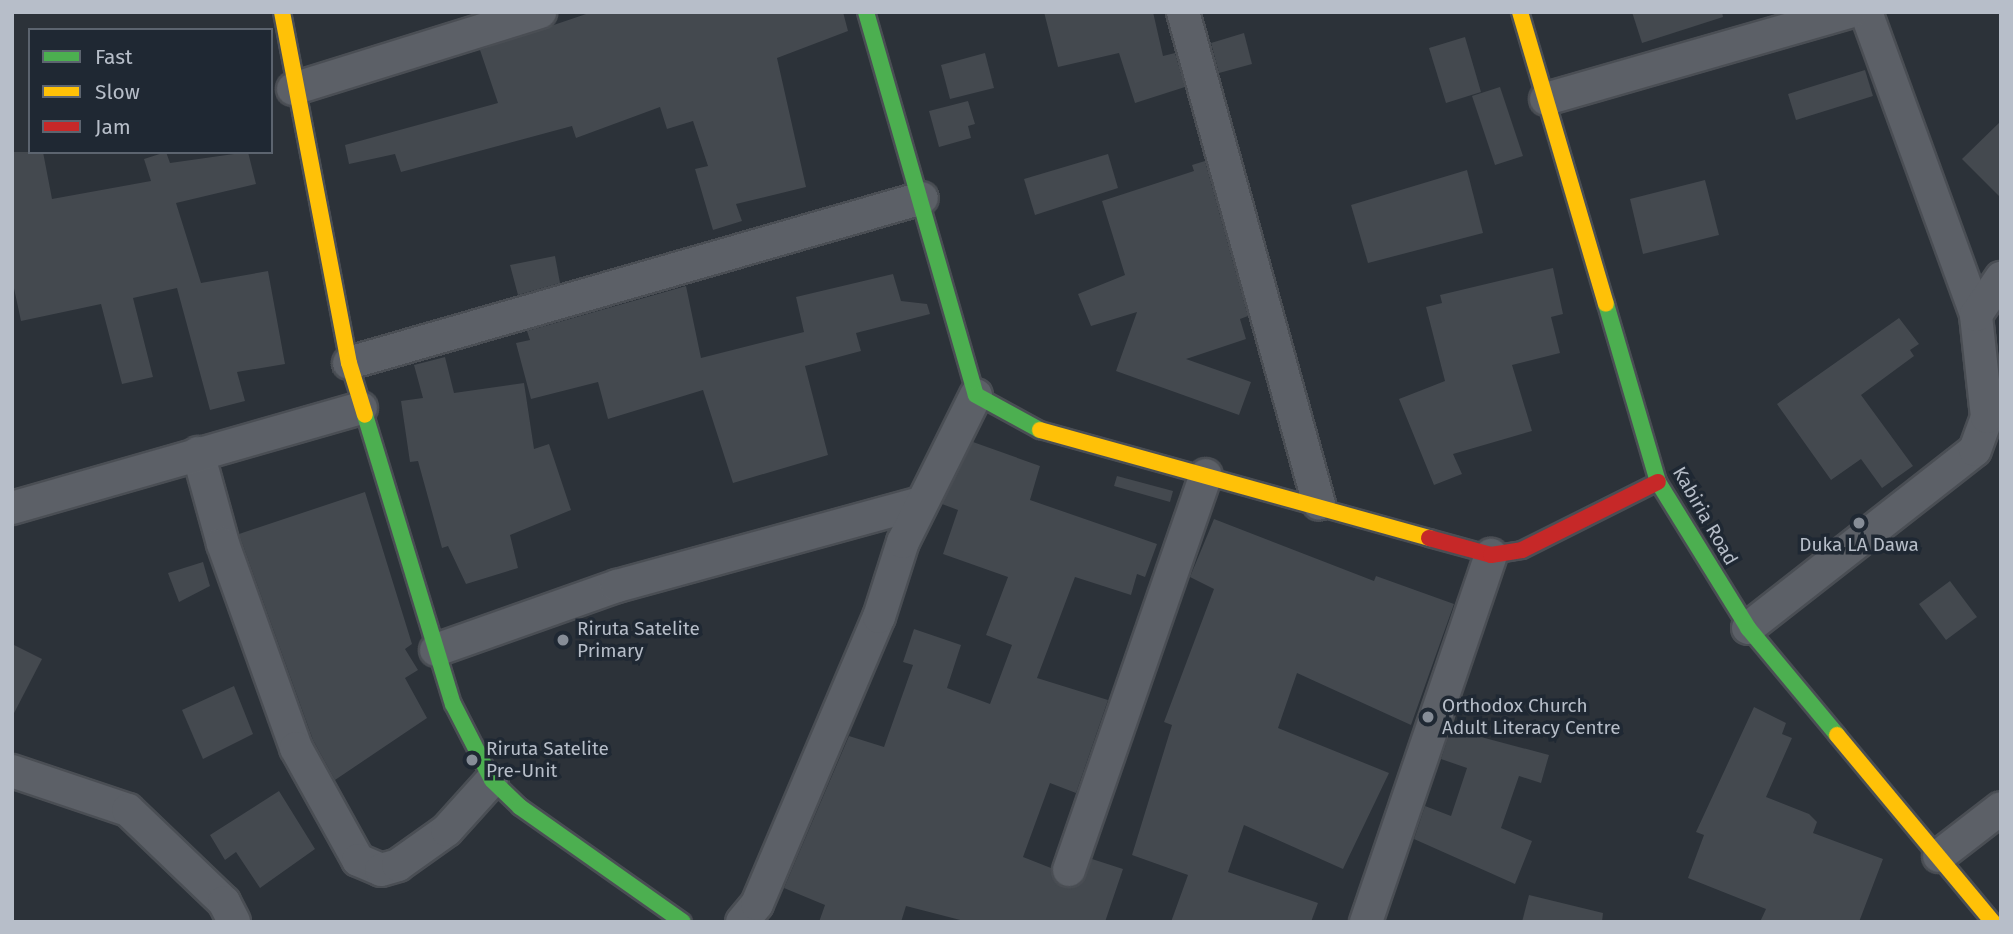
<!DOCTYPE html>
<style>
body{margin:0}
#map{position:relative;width:2013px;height:934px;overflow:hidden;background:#2c3239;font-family:"Fira Sans",sans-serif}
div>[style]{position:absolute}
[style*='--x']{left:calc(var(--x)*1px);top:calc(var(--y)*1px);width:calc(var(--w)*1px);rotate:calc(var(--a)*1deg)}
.building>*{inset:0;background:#44494f}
.roads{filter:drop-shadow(2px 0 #4a4e54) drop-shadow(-2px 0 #4a4e54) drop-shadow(0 2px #4a4e54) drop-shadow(0 -2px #4a4e54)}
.street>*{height:32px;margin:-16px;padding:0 16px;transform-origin:16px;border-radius:16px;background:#5c6067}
.fast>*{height:16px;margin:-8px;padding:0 8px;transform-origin:8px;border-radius:8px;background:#4caf50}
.slow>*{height:16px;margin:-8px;padding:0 8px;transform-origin:8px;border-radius:8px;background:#ffc107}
.jam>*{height:16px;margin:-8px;padding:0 8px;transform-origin:8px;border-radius:8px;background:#c62828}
.dots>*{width:19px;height:19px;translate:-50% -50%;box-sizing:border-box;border:4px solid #1f2833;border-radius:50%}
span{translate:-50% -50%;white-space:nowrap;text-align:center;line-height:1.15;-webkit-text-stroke:7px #1f2833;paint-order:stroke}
.street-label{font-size:19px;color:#b7bec9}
.poi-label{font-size:19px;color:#b7bec9}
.left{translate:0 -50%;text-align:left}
.frame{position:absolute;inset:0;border:14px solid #b7bec9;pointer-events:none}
.legend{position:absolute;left:28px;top:28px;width:245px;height:126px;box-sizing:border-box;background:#1f2833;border:2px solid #5c646f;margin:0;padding:9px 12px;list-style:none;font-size:21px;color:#b7bec9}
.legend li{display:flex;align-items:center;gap:14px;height:35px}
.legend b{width:35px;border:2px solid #5c646f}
</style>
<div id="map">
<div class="building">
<div style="clip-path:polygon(592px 12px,843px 12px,848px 31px,777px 58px,806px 187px,736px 204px,742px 221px,713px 230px,695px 169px,708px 166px,693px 121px,667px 129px,660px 107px,576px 138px,572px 126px,401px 172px,395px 154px,349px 164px,345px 145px,498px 103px,480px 50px)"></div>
<div style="clip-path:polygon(1044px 12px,1153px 12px,1163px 56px,1175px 53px,1185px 87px,1135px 103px,1119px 53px,1058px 67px)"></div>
<div style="clip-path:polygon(1632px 12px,1722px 12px,1723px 17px,1642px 43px)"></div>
<div style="clip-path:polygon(1244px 33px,1252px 64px,1219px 73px,1211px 43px)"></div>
<div style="clip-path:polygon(1465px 37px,1481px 92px,1446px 103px,1429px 48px)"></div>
<div style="clip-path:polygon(985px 53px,994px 88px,950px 99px,941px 65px)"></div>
<div style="clip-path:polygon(1865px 70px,1873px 96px,1796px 120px,1788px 94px)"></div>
<div style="clip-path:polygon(1500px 87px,1523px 156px,1495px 165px,1472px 96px)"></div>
<div style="clip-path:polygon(968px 101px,975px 124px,968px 126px,971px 138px,939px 147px,929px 111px)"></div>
<div style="clip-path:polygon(2001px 121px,2001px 198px,1962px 159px)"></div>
<div style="clip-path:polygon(12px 152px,43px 152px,52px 199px,151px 181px,144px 159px,166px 152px,170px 163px,248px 152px,256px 184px,176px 203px,201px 283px,268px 271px,285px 364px,237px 372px,245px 401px,210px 410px,177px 288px,133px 298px,153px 377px,122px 384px,101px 304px,21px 321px,12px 279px)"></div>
<div style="clip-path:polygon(1108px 154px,1118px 188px,1035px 215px,1024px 179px)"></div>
<div style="clip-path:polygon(1205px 161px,1248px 316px,1240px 319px,1246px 339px,1186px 359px,1251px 382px,1239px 415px,1116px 371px,1137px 312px,1091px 326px,1078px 294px,1125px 275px,1102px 201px,1194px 171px,1192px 165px)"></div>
<div style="clip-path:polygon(1467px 170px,1483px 233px,1368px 263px,1351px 205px)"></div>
<div style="clip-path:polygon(1705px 180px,1719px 235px,1643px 254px,1630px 199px)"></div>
<div style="clip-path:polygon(555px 256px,560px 283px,518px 295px,510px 265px)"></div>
<div style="clip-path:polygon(1553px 268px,1563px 314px,1551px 317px,1560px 353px,1512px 365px,1532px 431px,1453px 454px,1462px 474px,1434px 485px,1399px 399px,1445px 381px,1426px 307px,1442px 303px,1440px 295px)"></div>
<div style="clip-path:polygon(893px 274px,901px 301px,927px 304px,930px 314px,856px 333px,861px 351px,805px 366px,828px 455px,733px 483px,703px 390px,608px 419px,598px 382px,531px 399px,516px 343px,530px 340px,527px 331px,686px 286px,701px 358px,804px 332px,796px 297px)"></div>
<div style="clip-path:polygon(1899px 318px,1919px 344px,1910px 350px,1914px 356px,1861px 395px,1913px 466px,1882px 488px,1861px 459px,1831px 480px,1777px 404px)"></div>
<div style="clip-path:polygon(445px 357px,454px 393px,524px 383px,534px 449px,549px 444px,571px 510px,510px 535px,518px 568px,466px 584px,448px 546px,442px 548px,418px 461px,410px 462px,401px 401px,423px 398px,414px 365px)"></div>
<div style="clip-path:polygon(973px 442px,1040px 466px,1030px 500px,1157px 544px,1145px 577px,1137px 574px,1131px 595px,1075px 577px,1037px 678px,1108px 700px,1076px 793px,1050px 783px,1023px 857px,1051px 868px,1064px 887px,1081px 883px,1092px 859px,1123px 869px,1105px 922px,968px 922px,906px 906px,901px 922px,819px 922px,825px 905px,784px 888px,849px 736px,884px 747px,913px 665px,903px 662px,914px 629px,961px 645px,947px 688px,990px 704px,1012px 645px,986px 635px,1008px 577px,943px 554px,958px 510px,942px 504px)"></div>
<div style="clip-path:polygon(1117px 476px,1173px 491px,1170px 502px,1114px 486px)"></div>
<div style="clip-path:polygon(365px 492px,412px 644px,405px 649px,418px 670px,405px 678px,427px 718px,335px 780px,313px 740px,239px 534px)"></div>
<div style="clip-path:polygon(1214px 519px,1374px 581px,1376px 576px,1454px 604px,1411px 725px,1297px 673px,1278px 728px,1389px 773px,1343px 869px,1244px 825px,1228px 872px,1318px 903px,1311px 922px,1171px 922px,1188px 875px,1132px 855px,1172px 725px,1164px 722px,1214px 589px,1190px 577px)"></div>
<div style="clip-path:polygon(203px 562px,210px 586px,179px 602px,168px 573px)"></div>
<div style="clip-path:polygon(1950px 581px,1977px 617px,1946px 640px,1919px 604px)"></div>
<div style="clip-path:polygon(12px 644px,42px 659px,12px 717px)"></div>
<div style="clip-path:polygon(234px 686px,253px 734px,203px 759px,182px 710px)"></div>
<div style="clip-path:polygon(1754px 707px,1786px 723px,1782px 734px,1792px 738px,1766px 797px,1809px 814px,1817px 822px,1813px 833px,1883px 859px,1859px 922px,1760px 922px,1766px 909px,1688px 878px,1704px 835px,1696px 832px)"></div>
<div style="clip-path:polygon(1451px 729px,1549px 755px,1541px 783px,1519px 776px,1501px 828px,1532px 841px,1515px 884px,1414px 839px,1425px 806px,1451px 816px,1467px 768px,1441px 759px)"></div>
<div style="clip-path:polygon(279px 791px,315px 849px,260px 888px,236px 852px,225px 860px,210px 835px)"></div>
<div style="clip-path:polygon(1529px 895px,1603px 913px,1602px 922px,1522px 922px)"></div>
</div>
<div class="roads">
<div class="street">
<div style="--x:1183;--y:12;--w:510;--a:74.55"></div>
<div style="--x:1866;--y:12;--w:322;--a:70"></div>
<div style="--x:293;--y:89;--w:259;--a:-17.3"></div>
<div style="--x:1546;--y:99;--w:316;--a:-16"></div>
<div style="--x:349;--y:363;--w:596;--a:-16.06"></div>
<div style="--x:198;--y:453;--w:94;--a:74.6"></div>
<div style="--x:223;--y:544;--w:217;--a:70.3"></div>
<div style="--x:296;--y:748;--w:128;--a:61"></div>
<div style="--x:358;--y:860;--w:25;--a:23"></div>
<div style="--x:381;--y:870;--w:18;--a:-16"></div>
<div style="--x:398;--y:865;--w:60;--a:-35.5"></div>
<div style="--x:447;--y:830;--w:67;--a:-48"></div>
<div style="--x:12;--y:508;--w:363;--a:-16"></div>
<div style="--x:1748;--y:628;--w:288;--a:-38.1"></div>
<div style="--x:1975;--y:450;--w:35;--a:-70"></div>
<div style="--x:1987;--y:417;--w:103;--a:-96.2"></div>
<div style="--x:1976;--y:315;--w:45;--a:-56"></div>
<div style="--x:436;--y:650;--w:192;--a:-19.5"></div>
<div style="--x:617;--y:586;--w:315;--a:-15.3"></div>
<div style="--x:12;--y:771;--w:122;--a:18.6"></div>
<div style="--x:128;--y:810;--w:133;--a:43.8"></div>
<div style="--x:224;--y:902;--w:22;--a:63"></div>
<div style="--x:1939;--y:856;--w:78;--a:-37.7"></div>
<div style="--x:1069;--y:870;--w:418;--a:-70.9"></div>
<div style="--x:742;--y:922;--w:23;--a:-50"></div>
<div style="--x:757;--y:904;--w:312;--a:-67"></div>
<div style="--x:879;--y:617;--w:79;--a:-72.3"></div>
<div style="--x:903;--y:542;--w:164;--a:-63.6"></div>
<div style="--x:1366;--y:922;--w:388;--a:-71.2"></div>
</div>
<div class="fast">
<div style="--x:866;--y:12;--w:398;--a:74"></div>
<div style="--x:976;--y:395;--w:73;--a:28.7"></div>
<div style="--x:1606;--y:304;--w:185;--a:73.7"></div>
<div style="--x:1658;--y:482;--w:172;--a:58.3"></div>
<div style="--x:1748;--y:628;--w:139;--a:50.2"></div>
<div style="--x:365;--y:415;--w:302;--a:73.1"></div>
<div style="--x:453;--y:704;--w:85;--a:62.8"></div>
<div style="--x:492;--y:780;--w:39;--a:44"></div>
<div style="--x:520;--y:807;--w:199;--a:35.2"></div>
</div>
<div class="slow">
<div style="--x:282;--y:12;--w:357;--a:79.2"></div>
<div style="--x:349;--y:363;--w:54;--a:72.9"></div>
<div style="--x:1520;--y:12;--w:304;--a:73.6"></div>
<div style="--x:1040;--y:430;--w:404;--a:15.5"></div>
<div style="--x:1837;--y:735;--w:244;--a:50.2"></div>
</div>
<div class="jam">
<div style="--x:1429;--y:538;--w:64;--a:15.3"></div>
<div style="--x:1491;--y:555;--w:31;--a:-9"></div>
<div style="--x:1522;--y:550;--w:152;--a:-26.6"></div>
</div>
</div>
<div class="dots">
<div style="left:1859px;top:523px;background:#868d97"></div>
<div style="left:563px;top:640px;background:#868d97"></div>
<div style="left:1428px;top:717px;background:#868d97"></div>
<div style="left:472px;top:760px;background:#868d97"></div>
</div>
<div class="street-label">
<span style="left:1705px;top:516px;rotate:60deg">Kabiria Road</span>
</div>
<div class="poi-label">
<span style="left:1859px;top:545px">Duka LA Dawa</span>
<span class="left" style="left:577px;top:640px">Riruta Satelite<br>Primary</span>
<span class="left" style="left:1442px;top:717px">Orthodox Church<br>Adult Literacy Centre</span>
<span class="left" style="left:486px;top:760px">Riruta Satelite<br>Pre-Unit</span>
</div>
<div class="frame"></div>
<ul class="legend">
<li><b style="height:9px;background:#4caf50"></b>Fast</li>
<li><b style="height:9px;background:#ffc107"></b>Slow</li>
<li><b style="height:9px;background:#c62828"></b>Jam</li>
</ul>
</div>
